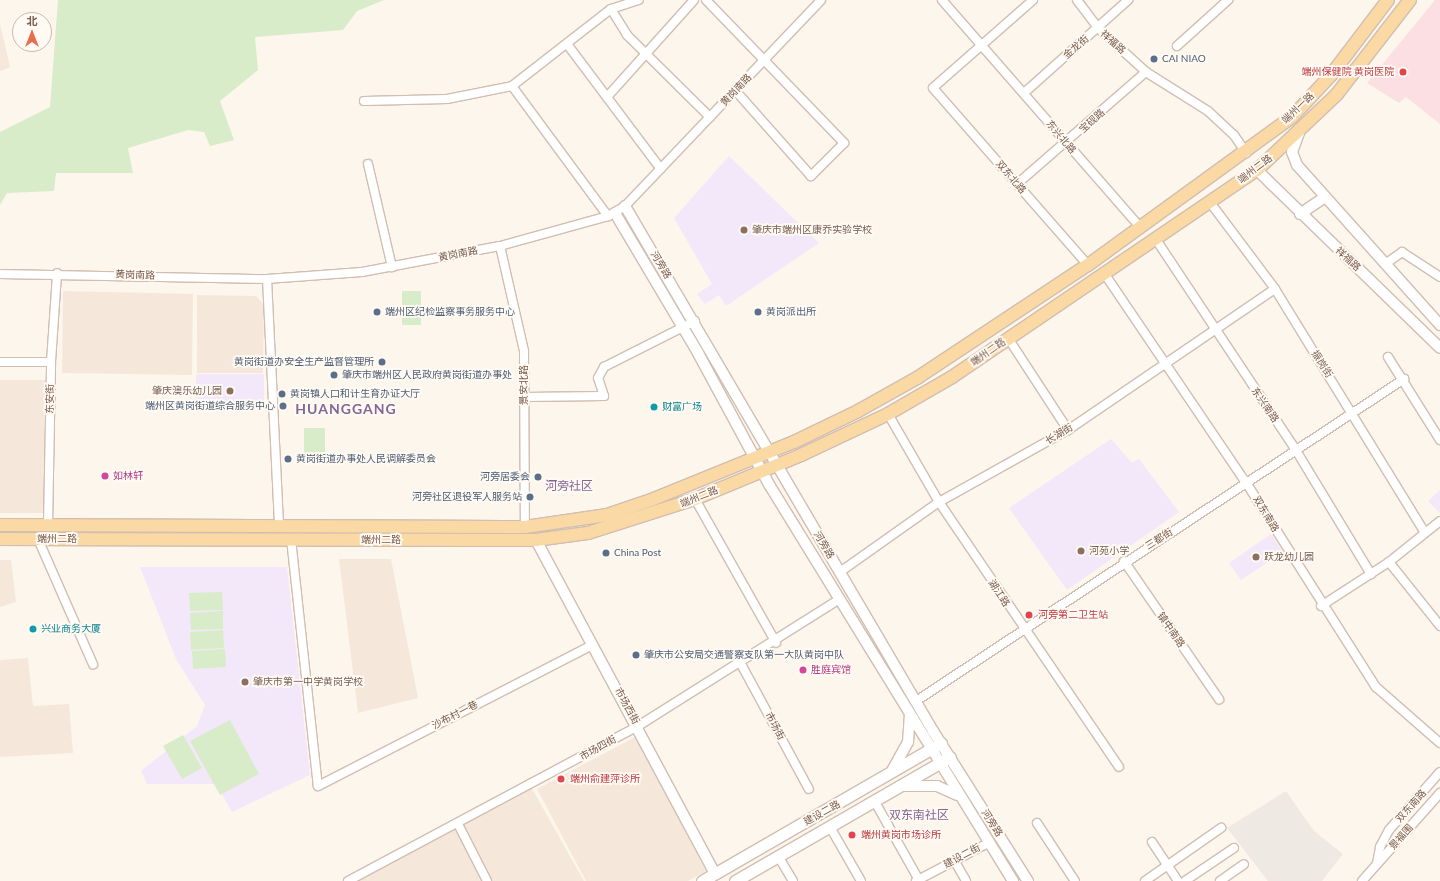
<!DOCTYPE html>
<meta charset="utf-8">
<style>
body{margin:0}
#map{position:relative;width:1440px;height:881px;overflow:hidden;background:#fdf6ec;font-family:Lato,"Noto Sans SC",sans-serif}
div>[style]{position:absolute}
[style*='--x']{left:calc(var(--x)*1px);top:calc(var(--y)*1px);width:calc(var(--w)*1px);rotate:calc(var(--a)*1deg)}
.residential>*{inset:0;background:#f5e8da}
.industrial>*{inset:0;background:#efe9e4}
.education>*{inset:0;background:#f3e8fa}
.medical>*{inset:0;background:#fbdfe3}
.green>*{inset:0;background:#d8ecc9}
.roads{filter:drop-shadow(1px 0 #d1beb0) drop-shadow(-1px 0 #d1beb0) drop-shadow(0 1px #d1beb0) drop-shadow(0 -1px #d1beb0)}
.minor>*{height:8px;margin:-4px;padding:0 4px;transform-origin:4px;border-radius:4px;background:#fff}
.tertiary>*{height:10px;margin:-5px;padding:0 5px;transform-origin:5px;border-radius:5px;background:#fff}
.secondary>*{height:11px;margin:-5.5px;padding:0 5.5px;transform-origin:5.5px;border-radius:5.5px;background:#fff}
.primary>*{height:12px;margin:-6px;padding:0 6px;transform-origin:6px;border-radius:6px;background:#fbd9a5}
.dots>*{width:11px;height:11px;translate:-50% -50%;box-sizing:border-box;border:2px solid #fffaf3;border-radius:50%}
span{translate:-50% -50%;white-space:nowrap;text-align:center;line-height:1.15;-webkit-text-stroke:3.5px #fffaf3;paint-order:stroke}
.street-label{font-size:10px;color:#7a5c4d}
.service-label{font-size:10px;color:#4e5e75}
.left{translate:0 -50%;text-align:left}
.right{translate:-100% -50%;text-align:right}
.health-label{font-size:10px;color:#be3a42}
.education-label{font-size:10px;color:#785e54}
.culture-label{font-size:10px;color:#0d838f}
.hotel-label{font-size:10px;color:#b23c85}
.quarter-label{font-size:12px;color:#846695}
.district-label{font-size:14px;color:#846695;font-weight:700;letter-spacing:1px}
.north{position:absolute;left:12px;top:12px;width:40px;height:40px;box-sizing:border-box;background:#fffaf3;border:1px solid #cabbb1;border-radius:50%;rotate:0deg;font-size:11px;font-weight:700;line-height:16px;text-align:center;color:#7a5c4d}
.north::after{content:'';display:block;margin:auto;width:14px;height:18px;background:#e76f51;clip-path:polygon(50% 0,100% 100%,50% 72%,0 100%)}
</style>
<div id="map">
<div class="residential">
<div style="clip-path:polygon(0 24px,10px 67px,0 71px)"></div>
<div style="clip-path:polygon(63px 291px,193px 294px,192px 375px,62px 373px)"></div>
<div style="clip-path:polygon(197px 295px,256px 296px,264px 305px,263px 373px,197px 373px)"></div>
<div style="clip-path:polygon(0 380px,45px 380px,44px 513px,0 513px)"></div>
<div style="clip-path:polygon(339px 559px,391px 559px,418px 698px,358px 713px)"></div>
<div style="clip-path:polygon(0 560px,11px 560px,16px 602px,0 607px)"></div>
<div style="clip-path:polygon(28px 658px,33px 706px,69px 704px,73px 753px,0 757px,0 660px)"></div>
<div style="clip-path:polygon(635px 737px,706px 871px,688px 881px,586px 881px,537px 789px)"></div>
<div style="clip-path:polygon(530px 785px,584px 881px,347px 881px)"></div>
</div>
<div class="industrial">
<div style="clip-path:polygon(1286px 791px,1314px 831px,1343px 854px,1322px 881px,1268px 881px,1227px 828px)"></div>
</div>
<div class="education">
<div style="clip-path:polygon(729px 156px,819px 243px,726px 306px,719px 295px,705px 304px,697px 294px,712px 284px,674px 218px)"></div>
<div style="clip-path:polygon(196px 374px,264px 374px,264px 408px,196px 408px)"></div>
<div style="clip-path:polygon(1111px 439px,1132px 463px,1139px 459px,1179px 512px,1067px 590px,1009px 508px)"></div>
<div style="clip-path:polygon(1440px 490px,1440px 513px,1428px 501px)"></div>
<div style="clip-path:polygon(1271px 534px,1283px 552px,1241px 580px,1229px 563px)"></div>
<div style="clip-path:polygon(140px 567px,287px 567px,310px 775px,232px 812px,216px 784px,147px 784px,141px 771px,197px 726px,205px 705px,176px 659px)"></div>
</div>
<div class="medical">
<div style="clip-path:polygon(1435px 0,1440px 0,1440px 124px,1406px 97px,1399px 103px,1367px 83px)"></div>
</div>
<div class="green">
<div style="clip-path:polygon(58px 0,384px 0,357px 11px,343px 30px,255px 37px,258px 70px,220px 101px,234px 140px,210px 146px,204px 132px,188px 130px,128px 148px,133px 173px,56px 173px,54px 191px,7px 193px,0 205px,0 132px,50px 107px)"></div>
<div style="clip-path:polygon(402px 291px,421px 291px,421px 325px,402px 325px)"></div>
<div style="clip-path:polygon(304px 428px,325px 428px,325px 463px,304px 463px)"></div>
<div style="clip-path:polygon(222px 592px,223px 610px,190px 611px,189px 593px)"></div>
<div style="clip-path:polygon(223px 611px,223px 629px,191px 630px,190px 613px)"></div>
<div style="clip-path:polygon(223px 630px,224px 648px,191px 650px,190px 632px)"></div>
<div style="clip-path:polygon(225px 649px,226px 667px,193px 669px,192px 651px)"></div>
<div style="clip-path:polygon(230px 720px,259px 774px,220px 795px,190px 741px)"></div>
<div style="clip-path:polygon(183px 735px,202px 768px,182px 779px,163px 746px)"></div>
</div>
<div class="roads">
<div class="minor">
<div style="--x:706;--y:0;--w:199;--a:46"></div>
<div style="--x:844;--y:143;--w:47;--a:135"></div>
<div style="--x:811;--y:176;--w:115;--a:-131.5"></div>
<div style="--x:942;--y:0;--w:303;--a:48.9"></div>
<div style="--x:1033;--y:0;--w:133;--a:138.7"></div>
<div style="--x:933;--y:88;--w:235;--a:48.8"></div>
<div style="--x:1077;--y:0;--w:35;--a:53"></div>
<div style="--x:1098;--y:28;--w:65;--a:42.5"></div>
<div style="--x:1146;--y:72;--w:73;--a:32.2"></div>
<div style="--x:1208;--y:111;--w:35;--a:43"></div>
<div style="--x:1234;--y:135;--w:22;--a:56"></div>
<div style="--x:611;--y:9;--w:31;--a:58"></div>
<div style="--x:627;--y:35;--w:117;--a:44.7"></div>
<div style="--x:567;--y:44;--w:156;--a:53.1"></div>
<div style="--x:1177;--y:46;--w:69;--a:-42"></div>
<div style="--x:512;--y:86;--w:162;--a:53.6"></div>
<div style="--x:1024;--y:93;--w:140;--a:-41.8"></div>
<div style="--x:607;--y:97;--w:130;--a:-48.1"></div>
<div style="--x:364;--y:101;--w:83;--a:-1.4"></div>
<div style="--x:447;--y:99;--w:66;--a:-11.3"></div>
<div style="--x:512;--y:86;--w:125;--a:-37.9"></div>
<div style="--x:611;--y:9;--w:29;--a:-18"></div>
<div style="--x:368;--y:164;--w:106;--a:76.9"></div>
<div style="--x:1017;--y:184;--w:171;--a:-41"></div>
<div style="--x:1209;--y:201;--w:110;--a:53.1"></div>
<div style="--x:1275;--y:289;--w:286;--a:58.4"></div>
<div style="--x:1155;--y:238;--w:257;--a:56.4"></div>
<div style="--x:1297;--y:452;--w:143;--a:58.8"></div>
<div style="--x:500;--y:246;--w:108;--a:77.1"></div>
<div style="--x:524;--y:351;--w:176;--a:89.7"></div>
<div style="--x:1385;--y:264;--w:21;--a:-35"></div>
<div style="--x:1402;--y:252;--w:45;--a:33.3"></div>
<div style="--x:1104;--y:273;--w:255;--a:55.9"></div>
<div style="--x:1247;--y:484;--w:241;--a:57.6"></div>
<div style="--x:1376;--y:687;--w:85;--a:41.2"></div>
<div style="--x:0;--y:274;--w:267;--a:1.1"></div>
<div style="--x:267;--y:279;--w:95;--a:-4.2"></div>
<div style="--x:362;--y:272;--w:140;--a:-10.7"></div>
<div style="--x:500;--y:246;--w:112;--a:-15.5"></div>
<div style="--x:608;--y:216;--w:20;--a:-30"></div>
<div style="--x:625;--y:206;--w:284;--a:-46.4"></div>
<div style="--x:267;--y:279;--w:247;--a:87.2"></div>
<div style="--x:1008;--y:338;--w:110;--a:56.9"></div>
<div style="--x:1388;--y:357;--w:98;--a:57.9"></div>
<div style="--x:0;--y:362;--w:51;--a:0"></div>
<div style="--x:524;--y:397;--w:80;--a:-0.7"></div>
<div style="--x:604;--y:396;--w:19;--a:-108"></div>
<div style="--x:598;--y:378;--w:13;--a:-61"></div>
<div style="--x:604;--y:367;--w:102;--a:-26.8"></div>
<div style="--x:888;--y:414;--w:102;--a:59.9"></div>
<div style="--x:939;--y:502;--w:320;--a:55.8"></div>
<div style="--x:695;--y:499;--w:165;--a:60.6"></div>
<div style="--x:48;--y:525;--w:163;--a:-88.9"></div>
<div style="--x:51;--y:362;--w:89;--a:-86.1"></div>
<div style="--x:38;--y:539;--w:137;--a:66.3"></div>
<div style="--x:291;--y:539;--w:248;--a:83.8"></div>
<div style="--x:318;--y:786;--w:308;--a:-27.2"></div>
<div style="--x:1124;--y:561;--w:168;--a:55.5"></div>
<div style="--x:1389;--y:562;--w:82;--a:51.4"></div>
<div style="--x:840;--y:572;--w:121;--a:-35.3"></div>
<div style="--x:939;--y:502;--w:148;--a:-29.2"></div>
<div style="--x:1068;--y:430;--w:250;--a:-34.3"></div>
<div style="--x:1321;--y:606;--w:81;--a:-32.9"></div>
<div style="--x:1389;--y:562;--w:65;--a:-38.8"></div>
<div style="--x:741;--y:664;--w:142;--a:61.5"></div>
<div style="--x:916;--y:701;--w:585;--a:-33.42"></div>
<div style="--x:875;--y:802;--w:90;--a:60.6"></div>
<div style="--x:1037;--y:823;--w:69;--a:56.8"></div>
<div style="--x:458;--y:824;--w:64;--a:63"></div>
<div style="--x:830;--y:827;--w:62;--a:60.1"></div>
<div style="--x:1152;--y:842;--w:47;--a:56.3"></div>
<div style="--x:778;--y:856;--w:29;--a:59"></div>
<div style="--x:954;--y:860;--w:24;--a:60"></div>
<div style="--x:1377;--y:863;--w:16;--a:-79"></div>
<div style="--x:1380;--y:847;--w:19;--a:-62"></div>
<div style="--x:1389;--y:830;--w:77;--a:-48.7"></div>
<div style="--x:348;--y:881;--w:329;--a:-28.1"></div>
<div style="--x:638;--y:726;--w:239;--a:-32.2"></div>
<div style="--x:916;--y:881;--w:81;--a:-27.8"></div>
<div style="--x:1145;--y:881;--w:93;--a:-34.9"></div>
<div style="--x:1185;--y:881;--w:59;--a:-34"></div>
<div style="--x:1220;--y:881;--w:29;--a:-35"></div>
<div style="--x:1362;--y:881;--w:118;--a:-48.4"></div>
</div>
<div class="tertiary">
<div style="--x:1299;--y:133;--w:20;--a:110"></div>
<div style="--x:1292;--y:152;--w:14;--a:69"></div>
<div style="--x:1297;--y:165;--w:215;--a:48.2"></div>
<div style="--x:1257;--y:170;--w:255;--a:44.2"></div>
<div style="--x:625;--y:206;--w:609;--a:59.6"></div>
<div style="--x:933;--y:731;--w:178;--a:57.7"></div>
<div style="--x:615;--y:213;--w:163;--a:59.3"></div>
<div style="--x:698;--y:353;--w:151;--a:61.6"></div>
<div style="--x:770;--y:486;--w:464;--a:58.4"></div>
<div style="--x:1300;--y:214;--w:30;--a:-34"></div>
<div style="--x:536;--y:540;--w:379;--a:61.8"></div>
<div style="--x:893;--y:769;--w:31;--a:-61"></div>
<div style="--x:908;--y:742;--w:28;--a:-86"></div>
<div style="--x:901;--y:786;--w:36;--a:0"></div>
<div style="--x:937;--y:786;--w:22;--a:24"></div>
</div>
<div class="secondary">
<div style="--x:702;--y:881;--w:276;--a:-30"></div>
<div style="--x:735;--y:881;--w:248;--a:-30"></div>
</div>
<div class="primary">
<div style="--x:0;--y:525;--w:525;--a:0.22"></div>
<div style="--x:525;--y:527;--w:83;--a:-8.3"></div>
<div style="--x:607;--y:515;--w:46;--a:-18.8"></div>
<div style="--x:651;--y:500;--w:154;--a:-22.1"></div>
<div style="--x:794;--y:442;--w:71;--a:-25.8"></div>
<div style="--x:858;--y:411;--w:68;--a:-29.2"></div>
<div style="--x:917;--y:378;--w:205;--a:-33.5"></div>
<div style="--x:1088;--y:265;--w:253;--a:-36"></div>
<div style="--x:1293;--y:116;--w:56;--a:-47.2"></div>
<div style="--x:1331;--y:75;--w:94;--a:-52.8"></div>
<div style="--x:0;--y:539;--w:536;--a:0.11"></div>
<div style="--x:536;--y:540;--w:52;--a:-7.7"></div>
<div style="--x:588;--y:533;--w:112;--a:-17.6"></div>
<div style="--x:695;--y:499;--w:115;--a:-22.5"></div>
<div style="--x:801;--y:455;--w:96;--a:-25.2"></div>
<div style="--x:888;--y:414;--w:74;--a:-30"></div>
<div style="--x:952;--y:377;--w:369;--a:-34.2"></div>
<div style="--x:1257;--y:170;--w:110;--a:-43.5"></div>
<div style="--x:1337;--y:94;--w:119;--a:-52.2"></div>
</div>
</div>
<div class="dots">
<div style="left:1154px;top:59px;background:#5c6f8a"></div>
<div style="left:1403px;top:72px;background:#e0444e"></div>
<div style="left:744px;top:230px;background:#8d6e63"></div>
<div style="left:377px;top:312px;background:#5c6f8a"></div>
<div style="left:758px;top:312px;background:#5c6f8a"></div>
<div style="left:382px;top:362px;background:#5c6f8a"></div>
<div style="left:334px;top:375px;background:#5c6f8a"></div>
<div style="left:230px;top:391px;background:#8d6e63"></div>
<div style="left:282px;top:394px;background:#5c6f8a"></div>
<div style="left:283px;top:406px;background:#5c6f8a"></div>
<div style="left:654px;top:407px;background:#0f9aa8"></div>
<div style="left:288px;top:459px;background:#5c6f8a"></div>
<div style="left:105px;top:476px;background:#d1479c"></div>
<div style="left:538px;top:477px;background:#5c6f8a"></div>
<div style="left:530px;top:497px;background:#5c6f8a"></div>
<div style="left:1081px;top:551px;background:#8d6e63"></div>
<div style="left:606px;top:553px;background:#5c6f8a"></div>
<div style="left:1256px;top:557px;background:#8d6e63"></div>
<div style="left:1029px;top:615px;background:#e0444e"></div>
<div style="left:33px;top:629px;background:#0f9aa8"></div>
<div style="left:636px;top:655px;background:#5c6f8a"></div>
<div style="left:803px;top:670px;background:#d1479c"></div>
<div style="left:245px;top:682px;background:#8d6e63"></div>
<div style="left:561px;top:779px;background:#e0444e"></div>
<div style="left:852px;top:835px;background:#e0444e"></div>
</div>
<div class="street-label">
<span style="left:1113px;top:42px;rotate:42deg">祥福路</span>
<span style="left:1076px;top:47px;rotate:-41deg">金龙街</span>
<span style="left:736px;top:90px;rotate:-47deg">黄岗南路</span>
<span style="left:1298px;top:108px;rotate:-44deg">端州一路</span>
<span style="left:1092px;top:121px;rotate:-42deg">宝砚路</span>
<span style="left:1061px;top:137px;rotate:50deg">东兴北路</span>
<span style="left:1255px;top:169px;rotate:-37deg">端州二路</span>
<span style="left:1011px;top:177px;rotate:49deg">双东北路</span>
<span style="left:458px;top:254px;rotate:-11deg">黄岗南路</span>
<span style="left:1348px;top:259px;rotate:43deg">祥福路</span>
<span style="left:661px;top:265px;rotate:59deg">河旁路</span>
<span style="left:135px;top:275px;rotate:2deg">黄岗南路</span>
<span style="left:988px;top:352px;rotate:-35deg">端州二路</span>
<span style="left:1322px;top:364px;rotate:58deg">振岗街</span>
<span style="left:524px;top:385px;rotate:-90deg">景安北路</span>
<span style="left:50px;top:399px;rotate:-89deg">东安街</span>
<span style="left:1265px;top:405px;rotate:56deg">东兴南路</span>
<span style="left:1059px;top:434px;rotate:-31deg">长湖街</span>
<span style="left:699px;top:497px;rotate:-22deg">端州二路</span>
<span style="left:1266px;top:514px;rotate:59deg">双东南路</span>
<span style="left:57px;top:539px">端州二路</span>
<span style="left:1159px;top:539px;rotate:-32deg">三都街</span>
<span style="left:381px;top:540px">端州二路</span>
<span style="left:824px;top:545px;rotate:59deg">河旁路</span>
<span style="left:999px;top:593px;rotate:57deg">湖江路</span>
<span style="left:1171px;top:630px;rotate:56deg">镇中南路</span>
<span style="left:627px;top:706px;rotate:61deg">市场西街</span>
<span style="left:455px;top:715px;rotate:-27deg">沙布村一巷</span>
<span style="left:775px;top:726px;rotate:61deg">市场街</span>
<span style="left:598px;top:748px;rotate:-29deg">市场四街</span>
<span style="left:1411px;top:806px;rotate:-48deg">双东南路</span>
<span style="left:822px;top:813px;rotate:-29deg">建设二路</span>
<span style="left:992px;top:823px;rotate:58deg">河旁路</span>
<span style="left:1401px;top:837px;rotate:-48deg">景福围</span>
<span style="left:962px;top:856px;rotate:-28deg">建设二街</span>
</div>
<div class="service-label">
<span class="left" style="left:1162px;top:59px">CAI NIAO</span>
<span class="left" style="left:385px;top:312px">端州区纪检监察事务服务中心</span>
<span class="left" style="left:766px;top:312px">黄岗派出所</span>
<span class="right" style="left:374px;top:362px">黄岗街道办安全生产监督管理所</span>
<span class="left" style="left:342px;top:375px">肇庆市端州区人民政府黄岗街道办事处</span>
<span class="left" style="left:290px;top:394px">黄岗镇人口和计生育办证大厅</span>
<span class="right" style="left:275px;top:406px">端州区黄岗街道综合服务中心</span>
<span class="left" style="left:296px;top:459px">黄岗街道办事处人民调解委员会</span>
<span class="right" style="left:530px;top:477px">河旁居委会</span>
<span class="right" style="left:522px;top:497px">河旁社区退役军人服务站</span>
<span class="left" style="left:614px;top:553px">China Post</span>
<span class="left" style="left:644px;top:655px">肇庆市公安局交通警察支队第一大队黄岗中队</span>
</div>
<div class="health-label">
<span class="right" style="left:1394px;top:72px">端州保健院 黄岗医院</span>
<span class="left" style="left:1038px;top:615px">河旁第二卫生站</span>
<span class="left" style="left:570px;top:779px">端州俞建萍诊所</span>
<span class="left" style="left:861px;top:835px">端州黄岗市场诊所</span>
</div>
<div class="education-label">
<span class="left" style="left:752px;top:230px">肇庆市端州区康乔实验学校</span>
<span class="right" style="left:222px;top:391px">肇庆澳乐幼儿园</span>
<span class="left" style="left:1089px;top:551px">河苑小学</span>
<span class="left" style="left:1264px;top:557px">跃龙幼儿园</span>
<span class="left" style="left:253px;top:682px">肇庆市第一中学黄岗学校</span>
</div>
<div class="culture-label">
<span class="left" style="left:662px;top:407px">财富广场</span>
<span class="left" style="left:41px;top:629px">兴业商务大厦</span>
</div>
<div class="hotel-label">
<span class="left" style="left:113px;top:476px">如林轩</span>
<span class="left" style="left:811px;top:670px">胜庭宾馆</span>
</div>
<div class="quarter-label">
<span style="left:569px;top:486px">河旁社区</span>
<span style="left:919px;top:815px">双东南社区</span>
</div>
<div class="district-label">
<span style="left:346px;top:409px">HUANGGANG</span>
</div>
<div class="north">北</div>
</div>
